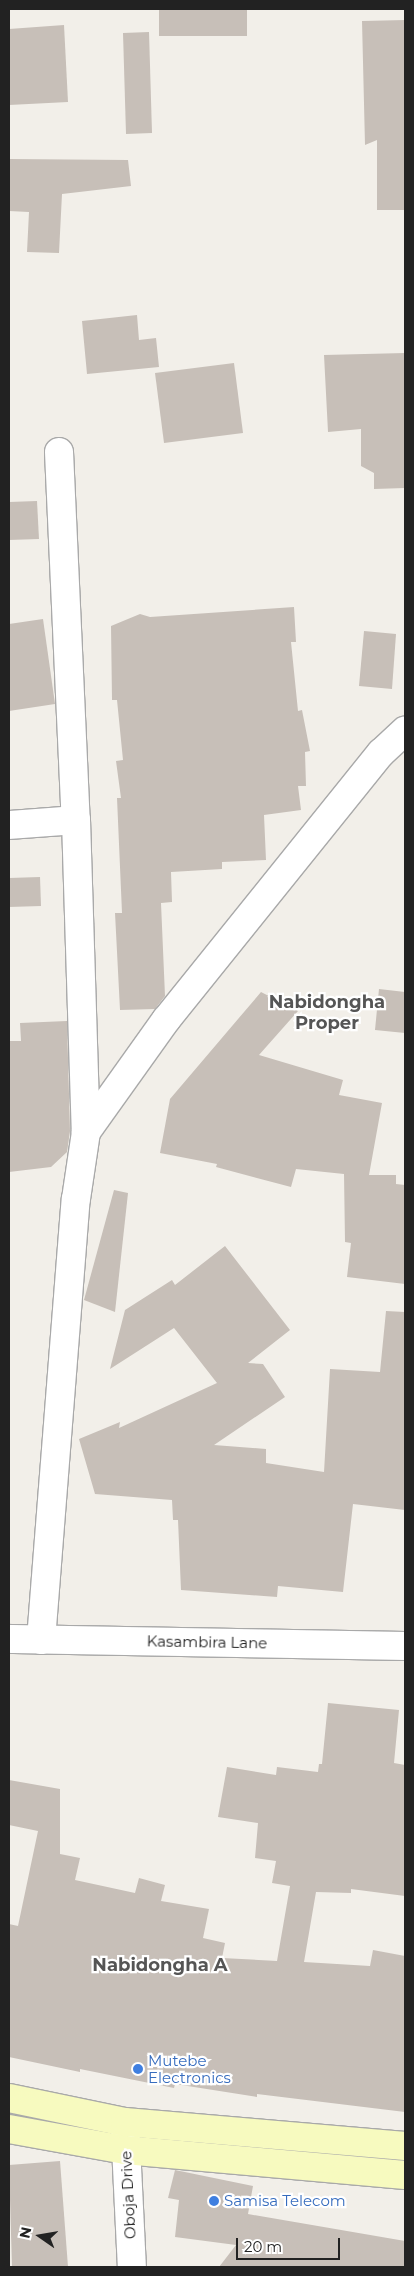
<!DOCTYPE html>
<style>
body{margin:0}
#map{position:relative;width:414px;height:2276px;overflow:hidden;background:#f2efe9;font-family:Montserrat,sans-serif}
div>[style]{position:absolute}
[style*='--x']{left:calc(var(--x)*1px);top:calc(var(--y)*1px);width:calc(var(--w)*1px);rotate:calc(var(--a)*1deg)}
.building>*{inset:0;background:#c7bfb8}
.roads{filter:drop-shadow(1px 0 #a9a9a9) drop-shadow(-1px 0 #a9a9a9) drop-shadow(0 1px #a9a9a9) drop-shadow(0 -1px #a9a9a9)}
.street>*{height:28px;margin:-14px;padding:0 14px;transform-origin:14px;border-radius:14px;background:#fff}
.secondary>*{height:28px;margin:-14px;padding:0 14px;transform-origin:14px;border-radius:14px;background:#f7fabf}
.dots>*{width:14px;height:14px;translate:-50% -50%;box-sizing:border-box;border:2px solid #fff;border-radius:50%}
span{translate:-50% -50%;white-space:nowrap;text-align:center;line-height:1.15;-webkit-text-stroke:4.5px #fff;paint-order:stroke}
.street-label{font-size:15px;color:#222}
.shop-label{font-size:15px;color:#366cbe}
.left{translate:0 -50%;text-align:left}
.quarter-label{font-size:18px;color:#555;font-weight:700}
.frame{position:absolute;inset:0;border:10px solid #222;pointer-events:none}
.north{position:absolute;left:15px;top:2211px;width:50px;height:50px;-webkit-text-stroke:4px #fff;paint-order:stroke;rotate:283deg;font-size:14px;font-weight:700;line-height:20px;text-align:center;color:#222}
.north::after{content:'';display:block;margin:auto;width:18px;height:22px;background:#222;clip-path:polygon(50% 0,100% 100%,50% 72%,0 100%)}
.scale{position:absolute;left:236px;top:2238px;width:104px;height:22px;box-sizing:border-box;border:2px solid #222;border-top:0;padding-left:6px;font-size:15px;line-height:18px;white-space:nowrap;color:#222;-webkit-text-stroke:4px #fff;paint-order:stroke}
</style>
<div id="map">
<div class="building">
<div style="clip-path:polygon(159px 9px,247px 9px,247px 36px,159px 36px)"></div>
<div style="clip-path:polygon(405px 20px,405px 210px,377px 210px,377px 140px,365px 145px,362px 21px)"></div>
<div style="clip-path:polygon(64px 25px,68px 102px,9px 105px,9px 29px)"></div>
<div style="clip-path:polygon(149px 32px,152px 133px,126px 134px,123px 33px)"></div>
<div style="clip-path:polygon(9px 159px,128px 160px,131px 186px,62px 194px,59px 253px,27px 252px,29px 212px,9px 211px)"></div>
<div style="clip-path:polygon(137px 315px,139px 340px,156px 338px,159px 367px,87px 374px,82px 321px)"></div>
<div style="clip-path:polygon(405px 353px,405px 488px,374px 489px,374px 473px,361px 466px,361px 429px,328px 432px,324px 355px)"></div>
<div style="clip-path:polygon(234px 363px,243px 433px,164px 443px,155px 373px)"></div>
<div style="clip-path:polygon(37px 501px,39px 539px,9px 540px,9px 502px)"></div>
<div style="clip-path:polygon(294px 607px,296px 642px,291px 642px,298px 711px,302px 710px,310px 751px,305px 752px,306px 786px,298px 786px,301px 810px,264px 815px,266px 860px,222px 862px,222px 869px,171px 872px,172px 902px,161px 903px,165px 996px,155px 1009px,120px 1010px,115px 913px,122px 913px,117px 798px,121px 798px,116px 761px,123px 760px,117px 700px,112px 700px,111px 626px,140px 614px,150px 617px)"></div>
<div style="clip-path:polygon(43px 619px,55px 704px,9px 711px,9px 624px)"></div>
<div style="clip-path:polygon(364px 631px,396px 634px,392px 689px,359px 686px)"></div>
<div style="clip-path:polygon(40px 877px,41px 906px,9px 907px,9px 878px)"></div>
<div style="clip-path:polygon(379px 989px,405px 992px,405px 1033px,375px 1030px)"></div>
<div style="clip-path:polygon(261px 992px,298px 1011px,259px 1055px,343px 1080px,339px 1095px,382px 1103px,369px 1175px,396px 1175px,396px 1184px,405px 1185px,405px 1284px,347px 1277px,351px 1243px,345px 1242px,344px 1174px,296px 1169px,291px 1187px,216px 1167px,217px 1164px,160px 1153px,170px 1099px)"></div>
<div style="clip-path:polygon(67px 1021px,70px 1131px,67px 1152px,51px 1167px,9px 1172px,9px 1041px,21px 1041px,20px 1023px)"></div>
<div style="clip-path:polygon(114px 1190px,128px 1193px,115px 1312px,84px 1300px)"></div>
<div style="clip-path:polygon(225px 1246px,290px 1330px,248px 1363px,263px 1364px,285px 1397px,214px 1445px,266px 1449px,266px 1463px,324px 1472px,330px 1369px,380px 1372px,386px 1311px,405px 1312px,405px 1510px,353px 1504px,343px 1592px,278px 1586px,277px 1597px,181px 1590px,178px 1520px,173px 1520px,172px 1500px,95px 1494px,79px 1439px,120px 1422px,119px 1428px,217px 1383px,174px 1328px,110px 1369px,125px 1310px,172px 1280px,175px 1285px)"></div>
<div style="clip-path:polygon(328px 1703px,399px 1710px,394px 1763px,405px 1765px,405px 1896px,351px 1889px,351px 1893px,316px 1892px,304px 1962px,370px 1966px,373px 1950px,405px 1956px,405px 2112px,257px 2094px,257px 2097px,175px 2084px,174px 2088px,80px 2069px,80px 2072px,9px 2057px,9px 1924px,18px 1926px,38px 1831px,9px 1825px,9px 1780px,60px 1789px,60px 1854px,80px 1858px,75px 1880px,135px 1893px,139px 1878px,165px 1885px,161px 1901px,209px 1909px,203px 1938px,225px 1943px,222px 1958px,277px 1961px,290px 1886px,272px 1883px,276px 1861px,255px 1858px,258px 1823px,218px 1817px,227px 1767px,276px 1775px,277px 1767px,318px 1772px,319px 1764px,322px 1764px)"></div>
<div style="clip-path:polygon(60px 2161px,68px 2267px,12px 2267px,9px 2165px)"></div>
<div style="clip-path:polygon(175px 2170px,253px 2186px,248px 2214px,405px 2241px,405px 2267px,219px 2267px,236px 2245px,175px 2237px,179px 2200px,168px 2198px)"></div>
</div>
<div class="roads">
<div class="street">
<div style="--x:59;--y:452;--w:368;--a:87.4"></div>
<div style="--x:76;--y:820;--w:312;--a:88.2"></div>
<div style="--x:9;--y:825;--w:67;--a:-4.3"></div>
<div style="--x:9;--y:1639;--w:396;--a:1"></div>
<div style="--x:41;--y:1640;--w:442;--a:-85.5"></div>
<div style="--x:76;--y:1199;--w:68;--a:-81.5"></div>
<div style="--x:86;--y:1132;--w:138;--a:-54.5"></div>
<div style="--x:166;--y:1020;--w:343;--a:-51.2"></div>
<div style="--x:381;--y:753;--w:33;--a:-43"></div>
<div style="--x:125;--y:2126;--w:141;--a:87.2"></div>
</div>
<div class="secondary">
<div style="--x:9;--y:2098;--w:118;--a:11.7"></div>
<div style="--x:125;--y:2122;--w:281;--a:4.9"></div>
<div style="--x:9;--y:2129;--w:118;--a:10.3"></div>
<div style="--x:125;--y:2150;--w:281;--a:5.1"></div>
</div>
</div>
<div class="dots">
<div style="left:138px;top:2069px;background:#3f7fe0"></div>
<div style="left:214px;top:2201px;background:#3f7fe0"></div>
</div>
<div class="street-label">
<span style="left:207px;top:1642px;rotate:1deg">Kasambira Lane</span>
<span style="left:128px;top:2195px;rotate:-93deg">Oboja Drive</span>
</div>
<div class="shop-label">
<span class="left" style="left:148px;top:2069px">Mutebe<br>Electronics</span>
<span class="left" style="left:224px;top:2201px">Samisa Telecom</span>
</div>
<div class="quarter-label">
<span style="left:327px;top:1013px">Nabidongha<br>Proper</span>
<span style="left:160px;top:1965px">Nabidongha A</span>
</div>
<div class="frame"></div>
<div class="north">N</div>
<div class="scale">20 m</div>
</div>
